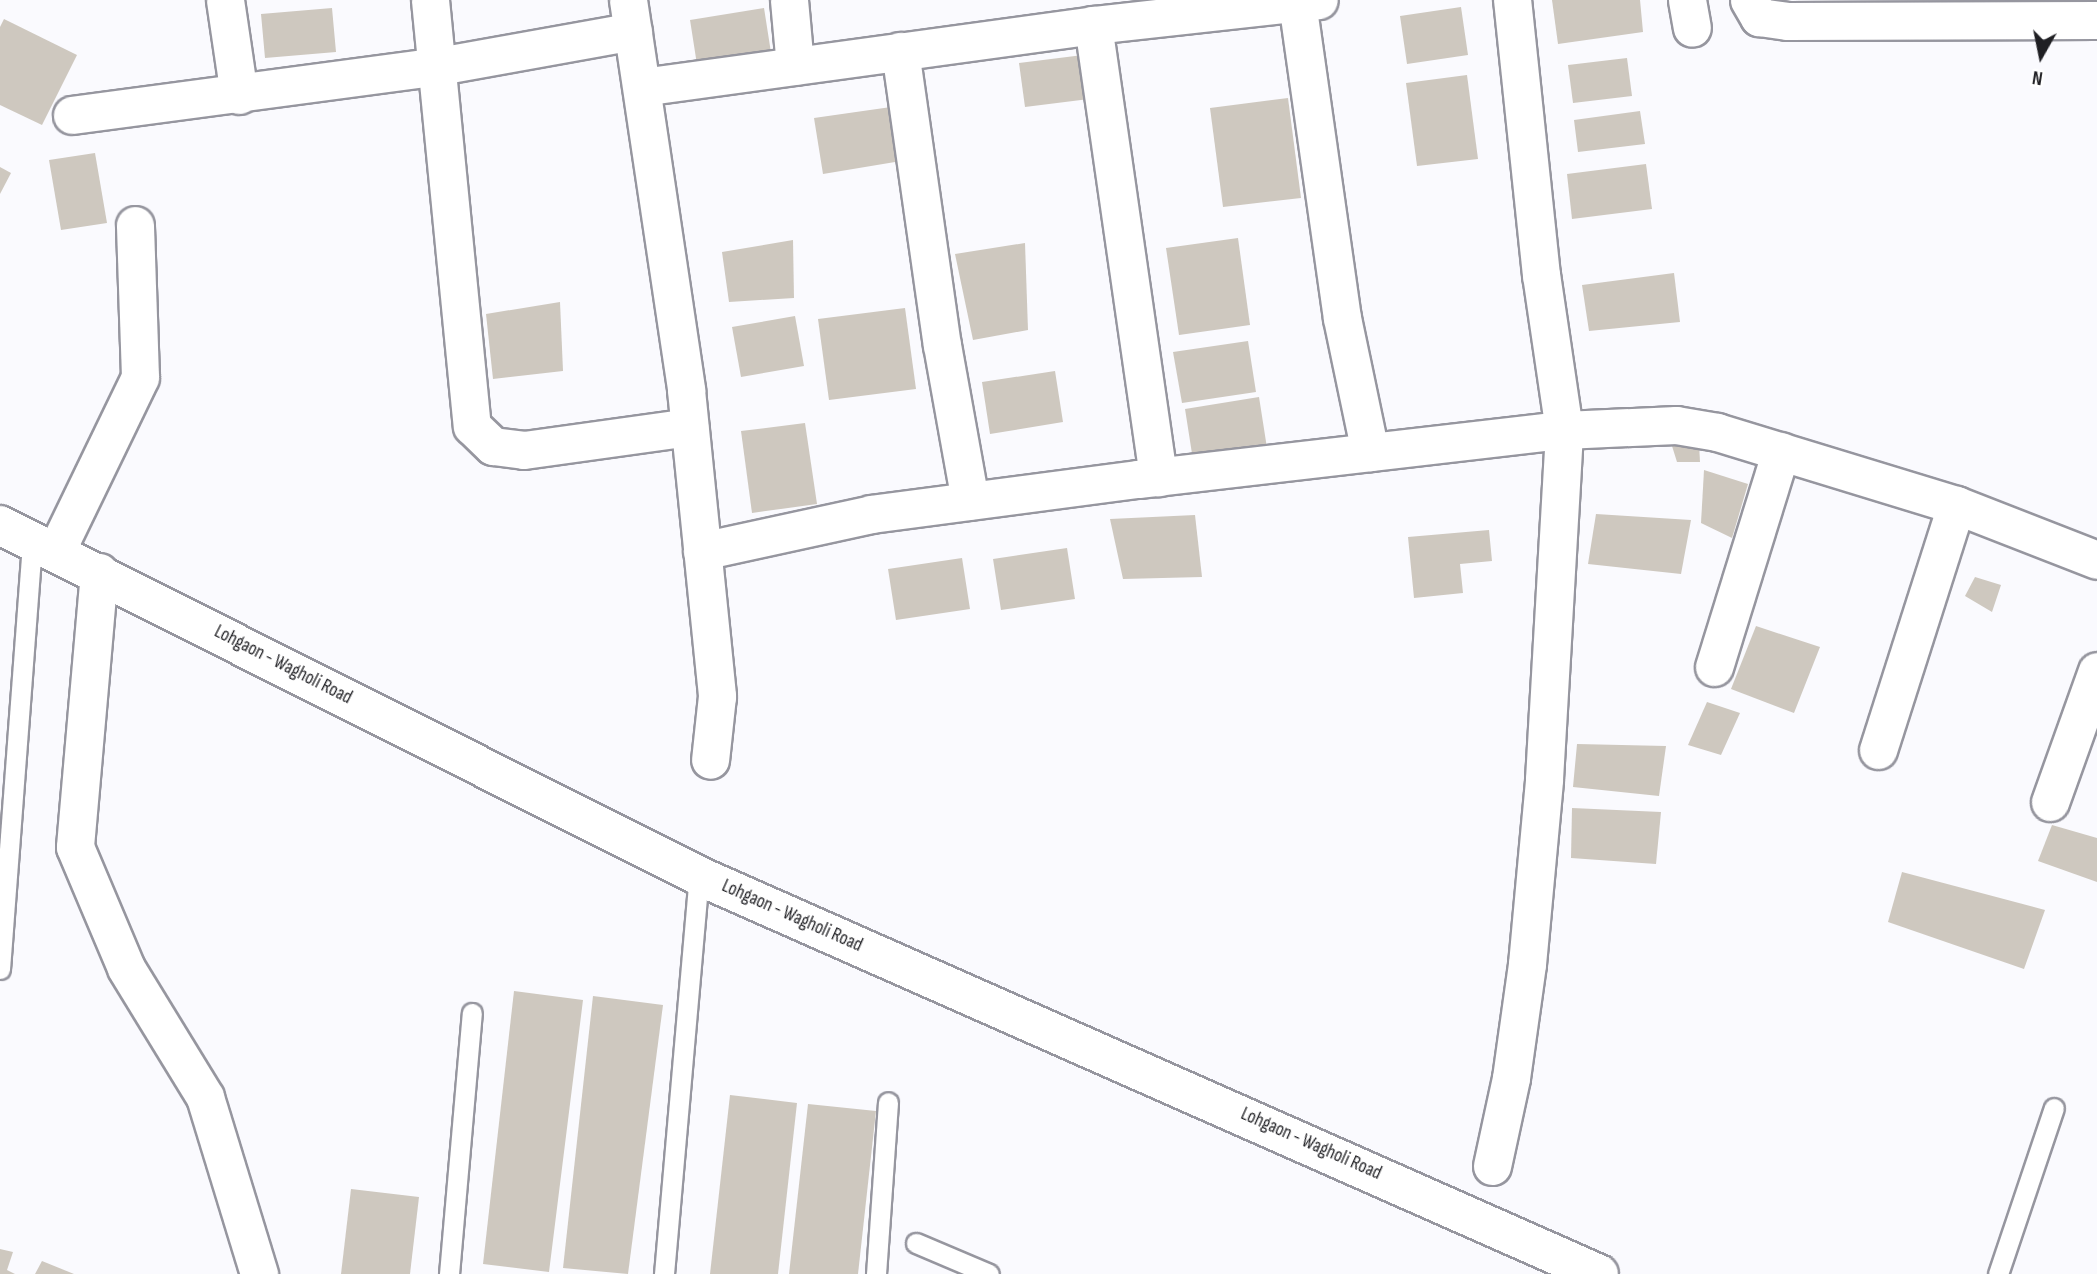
<!DOCTYPE html>
<style>
body{margin:0}
#map{position:relative;width:2097px;height:1274px;overflow:hidden;background:#fafafe;font-family:"Sofia Sans Condensed",sans-serif}
div>[style]{position:absolute}
[style*='--x']{left:calc(var(--x)*1px);top:calc(var(--y)*1px);width:calc(var(--w)*1px);rotate:calc(var(--a)*1deg)}
.building>*{inset:0;background:#cec8bf}
.roads{filter:drop-shadow(2px 0 #96969f) drop-shadow(-2px 0 #96969f) drop-shadow(0 2px #96969f) drop-shadow(0 -2px #96969f)}
.lane>*{height:19px;margin:-9.5px;padding:0 9.5px;transform-origin:9.5px;border-radius:9.5px;background:#fff}
.street>*{height:37px;margin:-18.5px;padding:0 18.5px;transform-origin:18.5px;border-radius:18.5px;background:#fff}
.primary>*{height:38px;margin:-19px;padding:0 19px;transform-origin:19px;border-radius:19px;background:#fff}
span{translate:-50% -50%;white-space:nowrap;text-align:center;line-height:1.15;-webkit-text-stroke:5px #fff;paint-order:stroke}
.street-label{font-size:19px;color:#1f1f23}
.north{position:absolute;left:2006px;top:21px;width:70px;height:70px;-webkit-text-stroke:5px #fff;paint-order:stroke;rotate:189deg;font-size:19px;font-weight:700;line-height:28px;text-align:center;color:#1f1f23}
.north::after{content:'';display:block;margin:auto;width:24px;height:32px;background:#1f1f23;clip-path:polygon(50% 0,100% 100%,50% 72%,0 100%)}
</style>
<div id="map">
<div class="building">
<div style="clip-path:polygon(1552px 0,1640px 0,1643px 32px,1558px 44px)"></div>
<div style="clip-path:polygon(1461px 7px,1468px 55px,1407px 64px,1400px 16px)"></div>
<div style="clip-path:polygon(332px 8px,336px 52px,265px 58px,261px 14px)"></div>
<div style="clip-path:polygon(764px 8px,772px 59px,698px 71px,690px 20px)"></div>
<div style="clip-path:polygon(4px 19px,77px 55px,42px 125px,0 105px,0 27px)"></div>
<div style="clip-path:polygon(1083px 55px,1089px 99px,1025px 107px,1019px 63px)"></div>
<div style="clip-path:polygon(1627px 58px,1632px 96px,1573px 103px,1568px 65px)"></div>
<div style="clip-path:polygon(1467px 75px,1478px 159px,1417px 166px,1406px 83px)"></div>
<div style="clip-path:polygon(1288px 98px,1301px 198px,1223px 207px,1210px 108px)"></div>
<div style="clip-path:polygon(898px 106px,907px 160px,823px 174px,814px 118px)"></div>
<div style="clip-path:polygon(1640px 111px,1645px 144px,1578px 152px,1574px 120px)"></div>
<div style="clip-path:polygon(95px 153px,107px 223px,61px 230px,49px 160px)"></div>
<div style="clip-path:polygon(1646px 164px,1652px 209px,1572px 219px,1567px 174px)"></div>
<div style="clip-path:polygon(0 167px,11px 173px,0 194px)"></div>
<div style="clip-path:polygon(1238px 238px,1250px 325px,1179px 335px,1166px 248px)"></div>
<div style="clip-path:polygon(793px 240px,794px 298px,729px 302px,722px 252px)"></div>
<div style="clip-path:polygon(1025px 243px,1028px 330px,973px 340px,955px 254px)"></div>
<div style="clip-path:polygon(1674px 273px,1680px 322px,1589px 331px,1582px 285px)"></div>
<div style="clip-path:polygon(560px 302px,563px 371px,493px 379px,486px 314px)"></div>
<div style="clip-path:polygon(905px 308px,916px 389px,829px 400px,818px 319px)"></div>
<div style="clip-path:polygon(795px 316px,804px 366px,741px 377px,732px 327px)"></div>
<div style="clip-path:polygon(1248px 341px,1256px 392px,1182px 403px,1173px 352px)"></div>
<div style="clip-path:polygon(1055px 371px,1063px 422px,990px 434px,982px 382px)"></div>
<div style="clip-path:polygon(1259px 397px,1267px 448px,1193px 460px,1185px 409px)"></div>
<div style="clip-path:polygon(805px 423px,817px 504px,752px 513px,741px 431px)"></div>
<div style="clip-path:polygon(1699px 443px,1700px 462px,1677px 462px,1672px 446px)"></div>
<div style="clip-path:polygon(1704px 470px,1748px 484px,1732px 538px,1701px 523px)"></div>
<div style="clip-path:polygon(1596px 514px,1691px 520px,1681px 574px,1588px 564px)"></div>
<div style="clip-path:polygon(1195px 515px,1202px 577px,1123px 579px,1110px 519px)"></div>
<div style="clip-path:polygon(1489px 530px,1492px 561px,1460px 564px,1463px 593px,1414px 598px,1408px 537px)"></div>
<div style="clip-path:polygon(1067px 548px,1075px 599px,1001px 610px,993px 559px)"></div>
<div style="clip-path:polygon(962px 558px,970px 609px,896px 620px,888px 569px)"></div>
<div style="clip-path:polygon(1975px 577px,2001px 585px,1992px 612px,1965px 596px)"></div>
<div style="clip-path:polygon(1756px 626px,1820px 647px,1794px 713px,1731px 689px)"></div>
<div style="clip-path:polygon(1707px 702px,1740px 713px,1721px 755px,1688px 745px)"></div>
<div style="clip-path:polygon(1577px 744px,1666px 746px,1659px 796px,1573px 787px)"></div>
<div style="clip-path:polygon(1572px 808px,1661px 812px,1656px 864px,1571px 858px)"></div>
<div style="clip-path:polygon(2052px 825px,2097px 838px,2097px 882px,2038px 861px)"></div>
<div style="clip-path:polygon(1902px 872px,2045px 910px,2024px 969px,1888px 922px)"></div>
<div style="clip-path:polygon(514px 991px,583px 1000px,549px 1272px,483px 1264px)"></div>
<div style="clip-path:polygon(593px 996px,663px 1005px,628px 1274px,563px 1268px)"></div>
<div style="clip-path:polygon(730px 1095px,797px 1103px,778px 1274px,710px 1274px)"></div>
<div style="clip-path:polygon(808px 1104px,876px 1111px,858px 1274px,789px 1274px)"></div>
<div style="clip-path:polygon(351px 1189px,419px 1197px,410px 1274px,341px 1274px)"></div>
<div style="clip-path:polygon(0 1249px,13px 1252px,7px 1270px,15px 1274px,0 1274px)"></div>
<div style="clip-path:polygon(42px 1261px,74px 1274px,35px 1274px)"></div>
</div>
<div class="roads">
<div class="lane">
<div style="--x:0;--y:969;--w:430;--a:-85.7"></div>
<div style="--x:916;--y:1243;--w:79;--a:23"></div>
<div style="--x:449;--y:1274;--w:262;--a:-85"></div>
<div style="--x:664;--y:1274;--w:400;--a:-85"></div>
<div style="--x:876;--y:1274;--w:172;--a:-86"></div>
<div style="--x:1998;--y:1274;--w:175;--a:-71.4"></div>
</div>
<div class="street">
<div style="--x:225;--y:0;--w:96;--a:81.6"></div>
<div style="--x:430;--y:0;--w:428;--a:84.4"></div>
<div style="--x:472;--y:426;--w:29;--a:44"></div>
<div style="--x:493;--y:446;--w:31;--a:7"></div>
<div style="--x:524;--y:450;--w:167;--a:-7.9"></div>
<div style="--x:628;--y:0;--w:394;--a:81.5"></div>
<div style="--x:686;--y:390;--w:308;--a:84.2"></div>
<div style="--x:717;--y:696;--w:64;--a:96.2"></div>
<div style="--x:789;--y:0;--w:66;--a:84.8"></div>
<div style="--x:1687;--y:0;--w:28;--a:80"></div>
<div style="--x:1749;--y:0;--w:20;--a:60"></div>
<div style="--x:1759;--y:17;--w:28;--a:8"></div>
<div style="--x:1787;--y:21;--w:310;--a:-0.2"></div>
<div style="--x:1297;--y:2;--w:319;--a:81.9"></div>
<div style="--x:1342;--y:318;--w:137;--a:78.2"></div>
<div style="--x:1093;--y:25;--w:457;--a:81.8"></div>
<div style="--x:900;--y:51;--w:297;--a:81.9"></div>
<div style="--x:942;--y:345;--w:158;--a:79.8"></div>
<div style="--x:642;--y:87;--w:455;--a:-7.8"></div>
<div style="--x:1093;--y:25;--w:227;--a:-6.3"></div>
<div style="--x:72;--y:115;--w:370;--a:-7.6"></div>
<div style="--x:439;--y:66;--w:197;--a:-10.2"></div>
<div style="--x:56;--y:551;--w:193;--a:-64.2"></div>
<div style="--x:140;--y:377;--w:152;--a:-91.9"></div>
<div style="--x:702;--y:551;--w:173;--a:-12.3"></div>
<div style="--x:871;--y:514;--w:269;--a:-7.5"></div>
<div style="--x:1138;--y:479;--w:429;--a:-6.6"></div>
<div style="--x:1564;--y:430;--w:112;--a:-2.6"></div>
<div style="--x:1676;--y:425;--w:42;--a:9.7"></div>
<div style="--x:1717;--y:432;--w:250;--a:17"></div>
<div style="--x:1956;--y:505;--w:151;--a:21.3"></div>
<div style="--x:99;--y:572;--w:276;--a:95"></div>
<div style="--x:75;--y:847;--w:131;--a:67.1"></div>
<div style="--x:126;--y:968;--w:151;--a:58.5"></div>
<div style="--x:205;--y:1097;--w:185;--a:73"></div>
<div style="--x:1714;--y:667;--w:226;--a:-72.8"></div>
<div style="--x:1878;--y:750;--w:257;--a:-72.3"></div>
<div style="--x:2050;--y:802;--w:139;--a:-70.3"></div>
<div style="--x:1492;--y:1166;--w:90;--a:-77.8"></div>
<div style="--x:1511;--y:1078;--w:115;--a:-82"></div>
<div style="--x:1527;--y:964;--w:186;--a:-84.7"></div>
<div style="--x:1544;--y:779;--w:350;--a:-86.7"></div>
<div style="--x:1564;--y:430;--w:157;--a:-98.4"></div>
<div style="--x:1541;--y:275;--w:277;--a:-96"></div>
</div>
<div class="primary">
<div style="--x:0;--y:525;--w:782;--a:26.66"></div>
<div style="--x:699;--y:876;--w:984;--a:23.86"></div>
</div>
</div>
<div class="street-label">
<span style="left:283px;top:665px;rotate:27deg">Lohgaon - Wagholi Road</span>
<span style="left:792px;top:916px;rotate:24deg">Lohgaon - Wagholi Road</span>
<span style="left:1311px;top:1144px;rotate:24deg">Lohgaon - Wagholi Road</span>
</div>
<div class="north">N</div>
</div>
